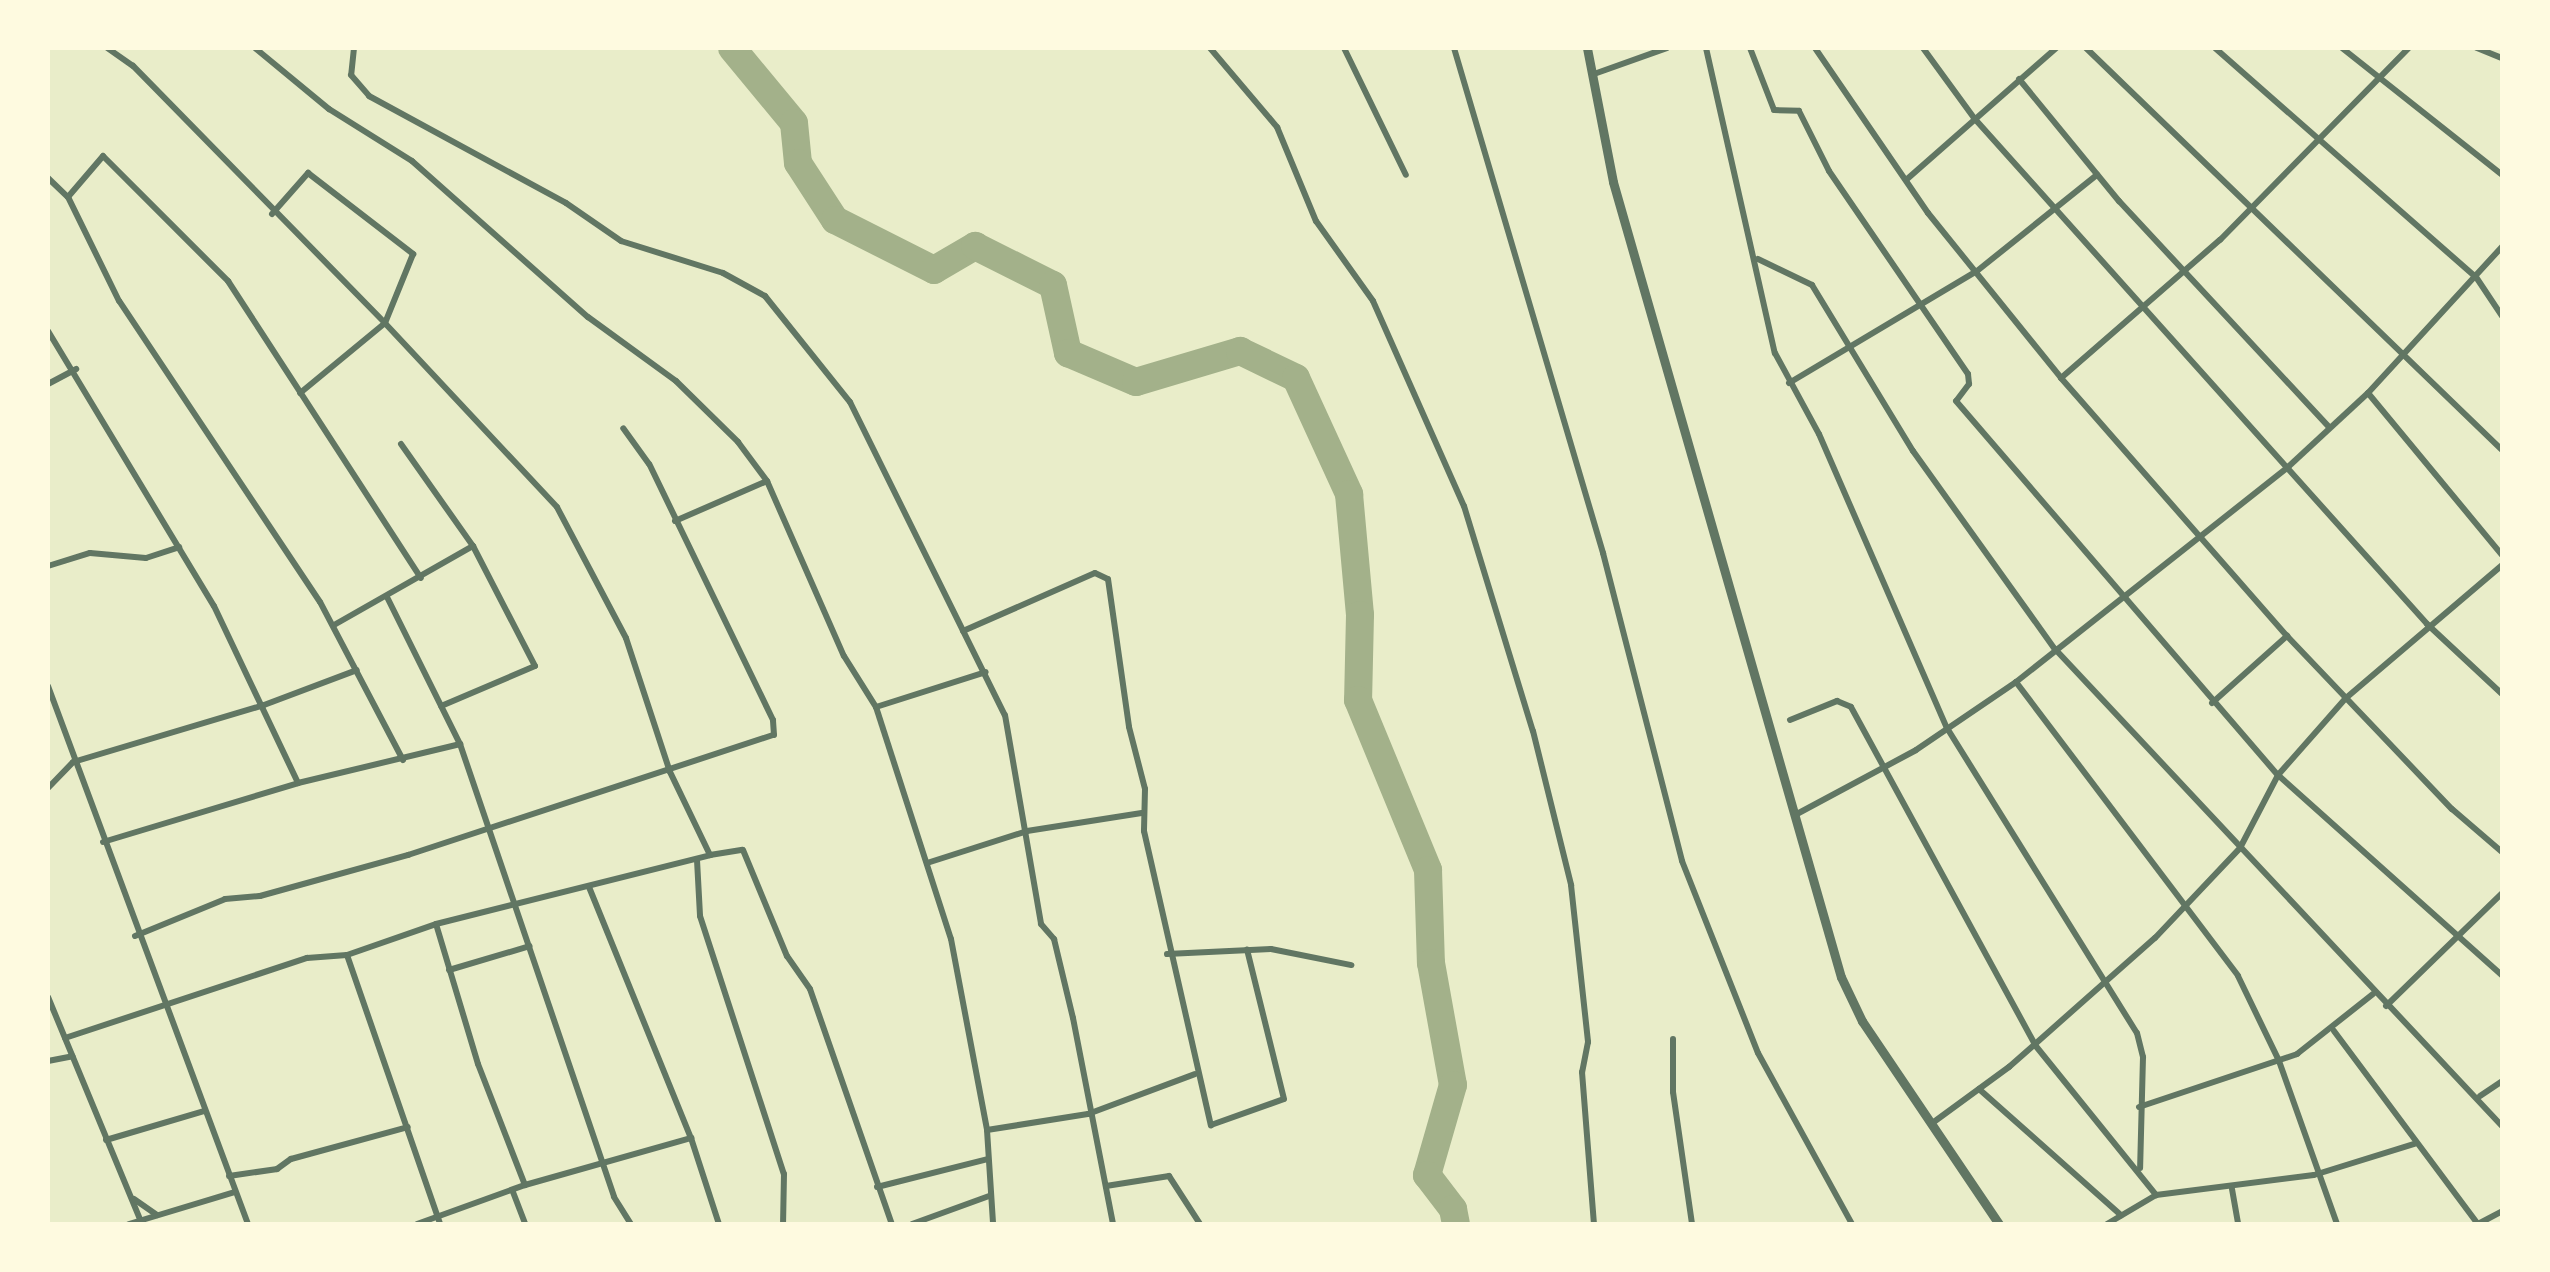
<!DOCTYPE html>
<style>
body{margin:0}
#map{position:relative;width:2550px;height:1272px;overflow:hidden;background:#e9edc9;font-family:"Fira Sans",sans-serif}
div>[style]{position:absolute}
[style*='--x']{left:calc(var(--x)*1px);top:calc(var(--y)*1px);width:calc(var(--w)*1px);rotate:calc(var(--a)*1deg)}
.river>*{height:28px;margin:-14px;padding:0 14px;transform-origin:14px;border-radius:14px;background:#a3b18a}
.minor>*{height:6px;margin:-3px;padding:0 3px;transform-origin:3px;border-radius:3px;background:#617663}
.tertiary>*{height:9px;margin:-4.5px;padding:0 4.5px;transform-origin:4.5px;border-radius:4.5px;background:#617663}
span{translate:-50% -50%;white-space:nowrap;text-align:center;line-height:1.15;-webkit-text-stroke:10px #fefae0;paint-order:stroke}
.frame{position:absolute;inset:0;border:50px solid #fefae0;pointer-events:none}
</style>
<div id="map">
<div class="river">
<div style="--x:732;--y:48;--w:97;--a:50.4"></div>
<div style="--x:794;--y:123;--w:40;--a:84.3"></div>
<div style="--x:798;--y:163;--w:68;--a:57"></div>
<div style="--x:835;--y:220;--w:111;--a:26.8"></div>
<div style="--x:934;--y:270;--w:48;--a:-30.3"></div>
<div style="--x:975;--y:246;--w:87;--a:26.6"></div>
<div style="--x:1053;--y:285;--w:70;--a:77.6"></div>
<div style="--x:1068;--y:353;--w:74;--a:23.1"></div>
<div style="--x:1136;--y:382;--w:109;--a:-16.6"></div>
<div style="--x:1240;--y:351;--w:62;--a:25.7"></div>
<div style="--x:1296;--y:378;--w:128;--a:65.4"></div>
<div style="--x:1349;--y:494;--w:121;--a:84.8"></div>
<div style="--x:1360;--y:615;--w:85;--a:91.3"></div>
<div style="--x:1358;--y:700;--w:184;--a:67.6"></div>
<div style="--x:1428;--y:870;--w:93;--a:88.2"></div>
<div style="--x:1431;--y:963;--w:124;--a:79.8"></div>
<div style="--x:1453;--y:1085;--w:94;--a:106.1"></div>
<div style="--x:1427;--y:1175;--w:43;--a:52.6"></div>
<div style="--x:1453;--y:1209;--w:15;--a:79"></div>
</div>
<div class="minor">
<div style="--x:255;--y:48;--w:96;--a:39.5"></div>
<div style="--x:329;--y:109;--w:98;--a:32.1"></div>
<div style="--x:412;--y:161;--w:235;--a:41.6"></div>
<div style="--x:588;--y:317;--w:109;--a:36"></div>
<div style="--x:676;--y:381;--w:87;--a:44.5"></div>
<div style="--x:738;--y:442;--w:49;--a:53.4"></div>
<div style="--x:767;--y:481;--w:191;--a:66.3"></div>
<div style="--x:844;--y:656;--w:60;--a:57.9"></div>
<div style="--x:876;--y:707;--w:244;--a:72.1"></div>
<div style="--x:951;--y:939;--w:194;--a:79.3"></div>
<div style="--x:987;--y:1130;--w:94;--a:86.3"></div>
<div style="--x:354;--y:48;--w:27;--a:96"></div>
<div style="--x:351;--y:75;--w:28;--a:49"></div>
<div style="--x:369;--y:96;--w:224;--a:28.5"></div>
<div style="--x:566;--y:203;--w:67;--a:34.6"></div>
<div style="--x:621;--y:241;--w:107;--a:17.4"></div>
<div style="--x:723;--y:273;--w:48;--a:28.7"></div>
<div style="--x:765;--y:296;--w:136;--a:51.3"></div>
<div style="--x:850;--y:402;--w:349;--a:63.7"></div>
<div style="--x:1005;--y:715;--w:212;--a:80.2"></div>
<div style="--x:1041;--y:924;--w:20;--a:49"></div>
<div style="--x:1054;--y:939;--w:81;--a:76.5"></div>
<div style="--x:1073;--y:1018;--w:210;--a:79"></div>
<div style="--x:1210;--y:48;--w:104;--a:49.7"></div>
<div style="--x:1277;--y:127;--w:102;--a:67.5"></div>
<div style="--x:1316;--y:221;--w:98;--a:54.5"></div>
<div style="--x:1373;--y:301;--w:224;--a:66.1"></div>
<div style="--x:1464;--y:506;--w:235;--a:73"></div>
<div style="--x:1533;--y:731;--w:159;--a:76.1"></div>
<div style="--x:1571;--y:885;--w:158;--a:83.8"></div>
<div style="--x:1588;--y:1042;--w:31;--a:101"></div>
<div style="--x:1582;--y:1072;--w:152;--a:85.5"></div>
<div style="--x:1344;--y:48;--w:141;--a:64"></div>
<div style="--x:1454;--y:48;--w:527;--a:73.56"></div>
<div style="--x:1603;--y:553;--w:318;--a:75.6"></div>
<div style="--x:1682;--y:861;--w:206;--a:68.4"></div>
<div style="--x:1758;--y:1053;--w:195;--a:61.2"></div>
<div style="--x:1706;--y:48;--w:313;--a:77.3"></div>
<div style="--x:1775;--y:353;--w:92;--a:61.5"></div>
<div style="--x:1819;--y:434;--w:321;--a:66.5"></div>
<div style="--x:1947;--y:728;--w:359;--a:58.1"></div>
<div style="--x:2137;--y:1033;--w:25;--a:76"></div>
<div style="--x:2143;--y:1057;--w:111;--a:91.5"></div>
<div style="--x:1750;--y:48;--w:66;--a:68.8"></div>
<div style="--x:1774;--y:110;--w:25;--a:2"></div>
<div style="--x:1799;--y:111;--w:67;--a:63.4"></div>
<div style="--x:1829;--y:171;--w:246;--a:55.6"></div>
<div style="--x:1968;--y:374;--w:10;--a:84"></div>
<div style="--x:1969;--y:384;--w:21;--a:127"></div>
<div style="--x:1956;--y:401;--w:494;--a:49.3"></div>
<div style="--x:2278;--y:775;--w:300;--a:41.8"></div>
<div style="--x:1815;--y:48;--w:200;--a:55.6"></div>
<div style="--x:1928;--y:213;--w:212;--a:51.1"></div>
<div style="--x:2061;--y:378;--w:343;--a:48.8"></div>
<div style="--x:2287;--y:636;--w:239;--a:46.4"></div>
<div style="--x:2452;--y:809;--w:66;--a:40.7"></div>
<div style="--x:1923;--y:48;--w:87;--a:53.9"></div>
<div style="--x:1974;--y:118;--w:679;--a:48.16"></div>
<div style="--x:2427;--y:624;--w:103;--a:43"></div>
<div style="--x:2086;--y:48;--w:578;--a:44.02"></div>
<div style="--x:2215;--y:48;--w:347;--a:41.3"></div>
<div style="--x:2476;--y:277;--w:47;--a:56.3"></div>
<div style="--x:2342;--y:48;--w:204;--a:38.4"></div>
<div style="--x:2477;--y:48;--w:27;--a:22"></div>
<div style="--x:1594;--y:74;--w:77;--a:-19.6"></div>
<div style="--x:2019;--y:79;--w:158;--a:50.7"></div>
<div style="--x:2119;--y:201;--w:309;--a:47.1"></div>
<div style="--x:48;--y:178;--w:28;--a:44"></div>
<div style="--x:1906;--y:180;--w:200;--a:-41.3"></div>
<div style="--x:272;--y:214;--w:55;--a:-48.7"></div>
<div style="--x:308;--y:173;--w:133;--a:37.6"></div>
<div style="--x:413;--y:254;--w:74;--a:112.1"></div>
<div style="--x:385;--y:323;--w:110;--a:140.5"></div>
<div style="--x:1758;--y:259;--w:60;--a:25.7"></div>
<div style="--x:1812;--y:285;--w:194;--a:58.7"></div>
<div style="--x:1913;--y:451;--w:244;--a:54.4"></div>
<div style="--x:2055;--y:649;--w:654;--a:46.86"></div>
<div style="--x:48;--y:331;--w:321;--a:58.9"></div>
<div style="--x:214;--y:606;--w:196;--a:64.6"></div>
<div style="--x:2061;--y:378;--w:211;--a:-41"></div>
<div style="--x:2220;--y:240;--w:269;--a:-45.5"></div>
<div style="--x:1789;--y:383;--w:219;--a:-30.8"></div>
<div style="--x:1977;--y:271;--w:154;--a:-38.7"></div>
<div style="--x:48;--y:384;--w:32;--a:-28"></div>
<div style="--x:2368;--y:393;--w:210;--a:50.4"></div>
<div style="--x:401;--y:444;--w:125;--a:54.8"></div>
<div style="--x:675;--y:521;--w:100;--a:-23.5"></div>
<div style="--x:48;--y:566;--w:44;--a:-17.2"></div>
<div style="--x:90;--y:553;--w:56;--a:5.1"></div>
<div style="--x:146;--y:558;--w:35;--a:-18"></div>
<div style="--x:387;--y:597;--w:164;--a:63.6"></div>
<div style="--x:460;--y:744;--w:478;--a:71.2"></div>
<div style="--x:614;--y:1197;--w:32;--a:58"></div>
<div style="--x:334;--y:625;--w:160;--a:-29.6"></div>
<div style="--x:473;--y:546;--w:135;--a:62.7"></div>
<div style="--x:535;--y:666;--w:102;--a:156.9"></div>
<div style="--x:963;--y:631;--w:144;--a:-23.7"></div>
<div style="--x:1095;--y:573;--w:14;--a:25"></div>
<div style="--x:1108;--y:579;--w:149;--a:81.9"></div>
<div style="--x:1129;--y:727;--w:64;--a:75.5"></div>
<div style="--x:1145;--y:789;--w:42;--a:91.4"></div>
<div style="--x:1144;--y:831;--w:302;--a:77.2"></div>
<div style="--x:1211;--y:1125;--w:77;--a:-19.6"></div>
<div style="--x:1284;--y:1099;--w:154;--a:-103.9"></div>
<div style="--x:2016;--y:682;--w:368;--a:52.9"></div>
<div style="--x:2238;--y:976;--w:94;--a:64.2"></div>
<div style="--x:2279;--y:1061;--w:173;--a:70.4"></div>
<div style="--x:48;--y:686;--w:574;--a:69.61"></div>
<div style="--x:2212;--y:703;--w:101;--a:-41.8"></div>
<div style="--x:876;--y:707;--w:115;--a:-17.7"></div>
<div style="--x:1790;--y:720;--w:51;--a:-22"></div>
<div style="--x:1837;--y:701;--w:15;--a:23"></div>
<div style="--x:1851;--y:707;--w:385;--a:61.4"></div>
<div style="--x:2035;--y:1045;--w:193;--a:51.1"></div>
<div style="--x:403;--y:760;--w:178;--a:-117.7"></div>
<div style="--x:320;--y:602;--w:362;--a:-123.7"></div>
<div style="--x:119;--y:301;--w:116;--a:-116.1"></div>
<div style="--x:68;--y:197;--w:54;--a:-49.5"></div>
<div style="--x:103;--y:156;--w:177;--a:45"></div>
<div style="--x:228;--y:281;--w:354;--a:57"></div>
<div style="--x:48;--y:788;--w:36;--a:-46"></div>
<div style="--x:73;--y:762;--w:199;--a:-16.6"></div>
<div style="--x:264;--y:705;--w:99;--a:-20.6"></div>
<div style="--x:1795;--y:815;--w:137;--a:-28.2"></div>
<div style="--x:1916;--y:750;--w:121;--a:-34.2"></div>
<div style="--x:2016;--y:682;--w:347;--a:-38.3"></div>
<div style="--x:2288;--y:467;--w:109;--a:-42.8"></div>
<div style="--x:2368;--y:393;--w:198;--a:-47.5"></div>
<div style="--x:103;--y:842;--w:204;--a:-16.8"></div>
<div style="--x:298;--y:783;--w:167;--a:-13.5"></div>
<div style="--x:710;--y:855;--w:33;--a:-9"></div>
<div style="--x:743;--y:850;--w:115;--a:67.5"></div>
<div style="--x:787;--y:956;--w:40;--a:55.1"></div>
<div style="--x:810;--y:989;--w:249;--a:70.8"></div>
<div style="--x:697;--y:860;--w:56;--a:86.9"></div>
<div style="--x:700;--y:916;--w:271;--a:72"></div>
<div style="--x:784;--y:1174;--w:50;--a:91.1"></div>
<div style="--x:927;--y:863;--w:105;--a:-17.7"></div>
<div style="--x:1027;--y:831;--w:116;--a:-8.9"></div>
<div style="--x:589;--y:887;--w:271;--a:67.9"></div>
<div style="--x:691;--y:1138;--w:90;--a:72"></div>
<div style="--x:436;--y:924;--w:146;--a:73.3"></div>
<div style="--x:478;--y:1064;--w:130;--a:68.8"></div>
<div style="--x:135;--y:936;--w:97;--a:-22.3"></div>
<div style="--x:225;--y:899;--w:35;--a:-5"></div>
<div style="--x:260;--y:896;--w:154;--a:-15.5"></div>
<div style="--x:408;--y:855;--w:385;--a:-18.2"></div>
<div style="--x:774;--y:735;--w:15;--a:-94"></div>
<div style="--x:773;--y:720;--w:284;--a:-115.8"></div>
<div style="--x:649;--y:464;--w:44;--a:-125.8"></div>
<div style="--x:1167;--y:954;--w:104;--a:-2.8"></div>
<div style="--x:1271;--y:949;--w:82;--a:11.3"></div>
<div style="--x:347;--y:955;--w:285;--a:70.9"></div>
<div style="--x:449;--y:970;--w:84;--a:-16.5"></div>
<div style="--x:48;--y:997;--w:246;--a:67.5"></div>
<div style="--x:2386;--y:1006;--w:162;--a:-44.2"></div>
<div style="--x:2334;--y:1031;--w:241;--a:53.3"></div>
<div style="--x:65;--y:1038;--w:255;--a:-18.3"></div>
<div style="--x:307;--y:958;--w:40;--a:-4.3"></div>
<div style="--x:347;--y:955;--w:94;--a:-19.2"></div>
<div style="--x:436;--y:924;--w:283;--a:-14.1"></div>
<div style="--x:710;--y:855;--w:92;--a:-115.7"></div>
<div style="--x:670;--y:772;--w:141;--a:-108.2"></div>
<div style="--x:626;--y:638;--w:148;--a:-117.8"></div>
<div style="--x:557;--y:507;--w:252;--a:-133.1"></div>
<div style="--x:385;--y:323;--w:360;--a:-134.4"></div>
<div style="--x:133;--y:66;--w:32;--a:-145"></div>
<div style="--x:1673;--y:1039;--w:53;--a:90"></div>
<div style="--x:1673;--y:1092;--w:133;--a:81.8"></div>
<div style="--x:48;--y:1061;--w:25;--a:-11"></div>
<div style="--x:1979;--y:1089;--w:190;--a:41.6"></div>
<div style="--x:2480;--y:1096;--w:27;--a:-34"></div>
<div style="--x:2139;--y:1107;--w:167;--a:-18.5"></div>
<div style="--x:2297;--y:1054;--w:97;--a:-38.3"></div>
<div style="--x:1931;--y:1124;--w:97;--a:-36.2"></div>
<div style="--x:2009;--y:1067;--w:195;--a:-41.5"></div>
<div style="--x:2155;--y:938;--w:124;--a:-46.6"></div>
<div style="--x:2240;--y:848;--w:82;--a:-62.5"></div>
<div style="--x:2278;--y:775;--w:103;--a:-48.6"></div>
<div style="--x:2346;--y:698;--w:205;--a:-40.4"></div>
<div style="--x:987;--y:1130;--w:102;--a:-9"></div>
<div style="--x:1088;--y:1114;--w:114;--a:-20.5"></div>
<div style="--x:106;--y:1140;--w:102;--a:-16.5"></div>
<div style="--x:229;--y:1176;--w:49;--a:-8.3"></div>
<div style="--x:277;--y:1169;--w:17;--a:-36"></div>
<div style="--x:291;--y:1159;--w:121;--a:-15.3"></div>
<div style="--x:1106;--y:1186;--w:64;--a:-9"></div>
<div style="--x:1169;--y:1176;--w:57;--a:57.1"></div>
<div style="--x:877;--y:1187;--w:114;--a:-14.2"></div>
<div style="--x:2232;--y:1189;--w:36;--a:80"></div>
<div style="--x:513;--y:1192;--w:34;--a:69"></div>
<div style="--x:134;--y:1199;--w:28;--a:35"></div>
<div style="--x:129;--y:1224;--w:111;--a:-16.8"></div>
<div style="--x:417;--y:1224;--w:115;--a:-19.9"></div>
<div style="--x:525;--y:1185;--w:173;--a:-15.8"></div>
<div style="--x:912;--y:1224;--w:82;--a:-20"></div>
<div style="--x:2107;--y:1224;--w:57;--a:-30.6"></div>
<div style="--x:2156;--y:1195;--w:159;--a:-7.2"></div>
<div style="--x:2314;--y:1175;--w:105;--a:-17.2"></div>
<div style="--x:2478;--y:1224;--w:27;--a:-28"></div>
</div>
<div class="tertiary">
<div style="--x:1587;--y:48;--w:136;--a:79"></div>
<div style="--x:1613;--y:182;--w:827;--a:74"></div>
<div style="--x:1841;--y:977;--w:49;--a:64.5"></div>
<div style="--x:1862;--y:1021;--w:245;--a:56"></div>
</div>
<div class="frame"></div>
</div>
